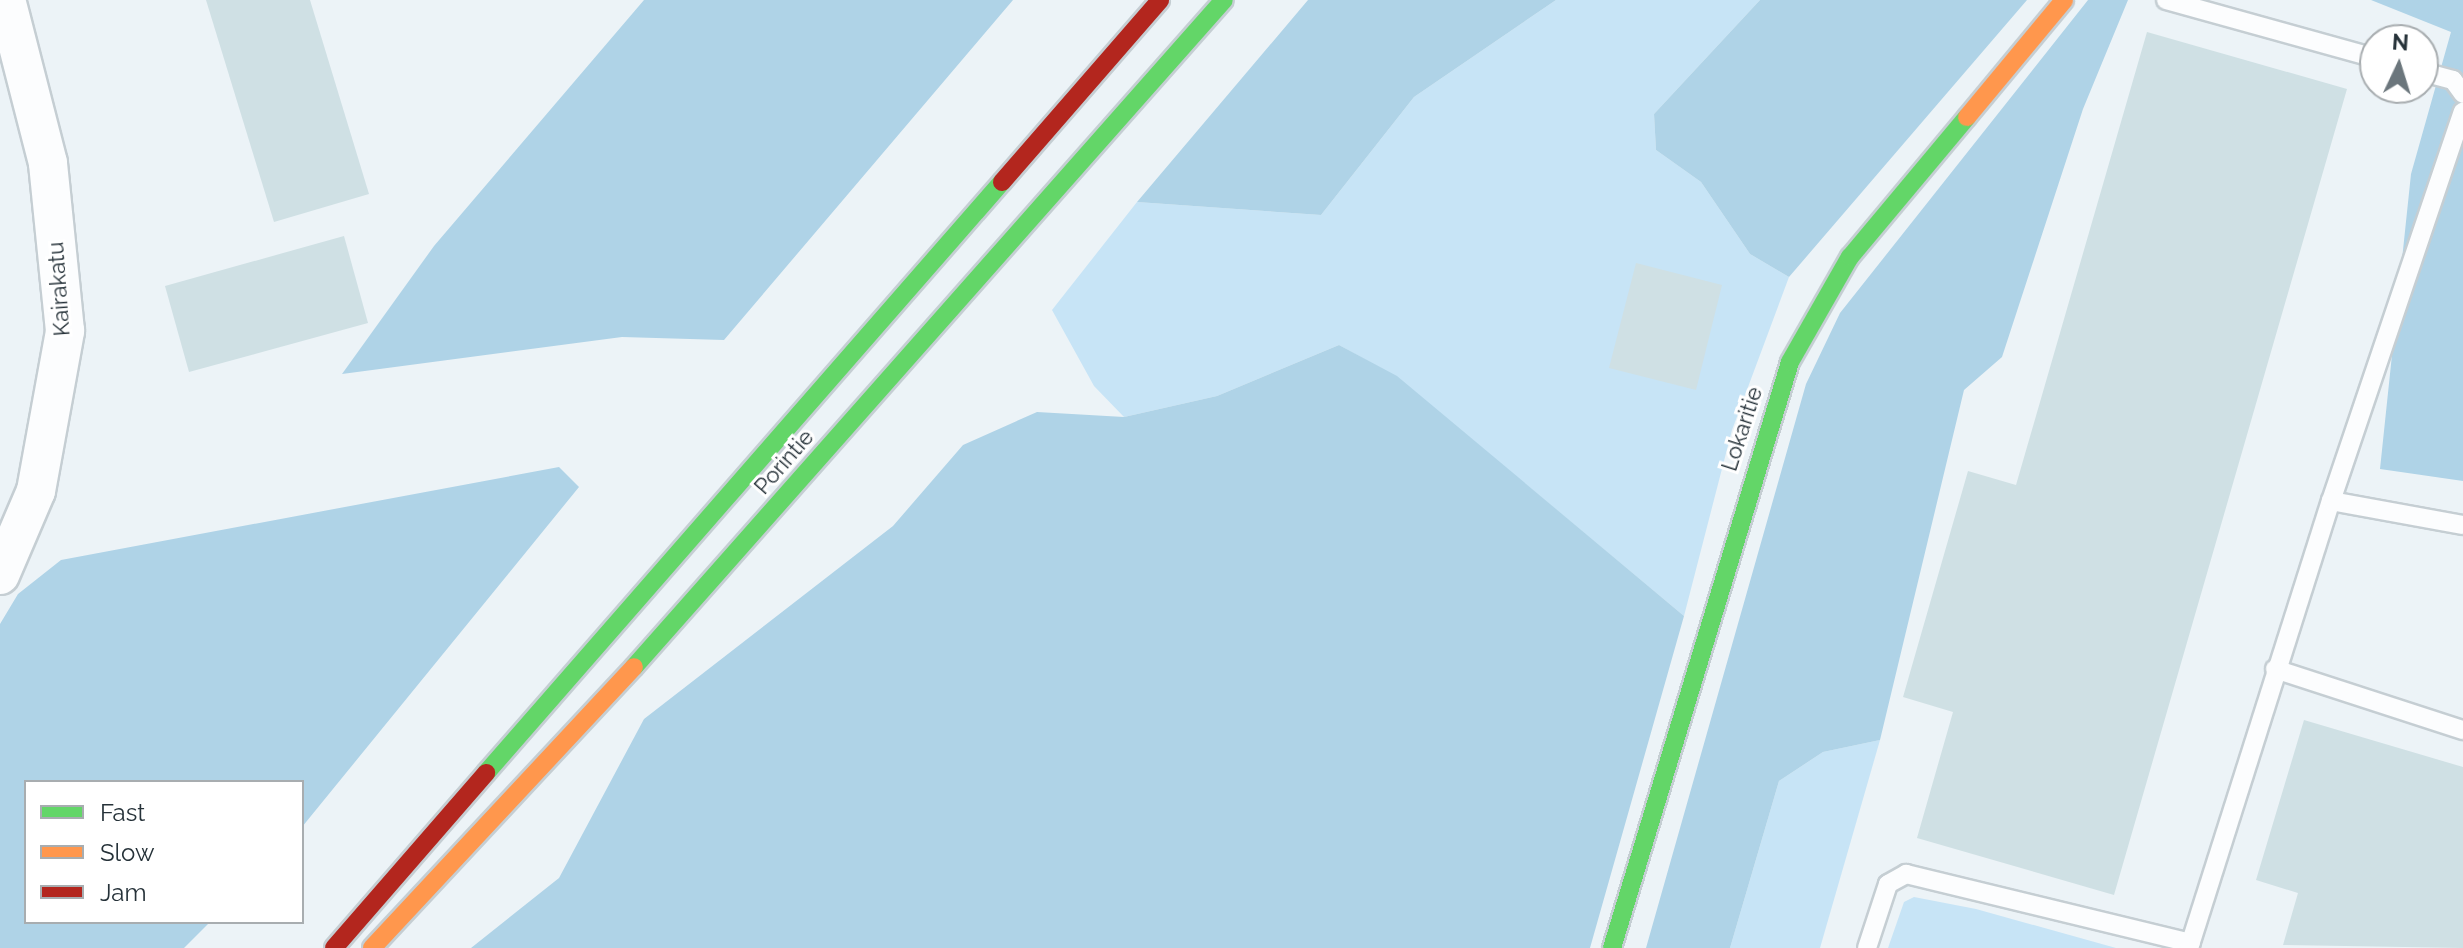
<!DOCTYPE html>
<style>
body{margin:0}
#map{position:relative;width:2463px;height:948px;overflow:hidden;background:#ecf3f7;font-family:Raleway,sans-serif}
div>[style]{position:absolute}
[style*='--x']{left:calc(var(--x)*1px);top:calc(var(--y)*1px);width:calc(var(--w)*1px);rotate:calc(var(--a)*1deg)}
.green>*{inset:0;background:#c7e4f6}
.forest>*{inset:0;background:#afd3e7}
.building>*{inset:0;background:#cfe0e4}
.roads{filter:drop-shadow(2px 0 #c5ced3) drop-shadow(-2px 0 #c5ced3) drop-shadow(0 2px #c5ced3) drop-shadow(0 -2px #c5ced3)}
.lane>*{height:18px;margin:-9px;padding:0 9px;transform-origin:9px;border-radius:9px;background:#fcfdfe}
.street>*{height:38px;margin:-19px;padding:0 19px;transform-origin:19px;border-radius:19px;background:#fcfdfe}
.fast>*{height:18px;margin:-9px;padding:0 9px;transform-origin:9px;border-radius:9px;background:#63d668}
.slow>*{height:18px;margin:-9px;padding:0 9px;transform-origin:9px;border-radius:9px;background:#ff974d}
.jam>*{height:18px;margin:-9px;padding:0 9px;transform-origin:9px;border-radius:9px;background:#b3261e}
span{translate:-50% -50%;white-space:nowrap;text-align:center;line-height:1.15;-webkit-text-stroke:6px #fff;paint-order:stroke}
.street-label{font-size:22px;color:#263239}
.legend{position:absolute;left:24px;top:780px;width:280px;height:144px;box-sizing:border-box;background:#fff;border:2px solid #a8adb0;margin:0;padding:10px 14px;list-style:none;font-size:24px;color:#263239}
.legend li{display:flex;align-items:center;gap:16px;height:40px}
.legend b{width:40px;border:2px solid #a8adb0}
.north{position:absolute;left:2359px;top:24px;width:80px;height:80px;box-sizing:border-box;background:#fff;border:2px solid #a8adb0;border-radius:50%;rotate:4deg;font-size:22px;font-weight:700;line-height:32px;text-align:center;color:#263239}
.north::after{content:'';display:block;margin:auto;width:28px;height:36px;background:#6b767c;clip-path:polygon(50% 0,100% 100%,50% 72%,0 100%)}
</style>
<div id="map">
<div class="green">
<div style="clip-path:polygon(1556px 0,1760px 0,1654px 114px,1656px 150px,1701px 182px,1750px 254px,1789px 277px,1732px 430px,1684px 616px,1397px 377px,1339px 345px,1217px 396px,1124px 417px,1094px 386px,1052px 310px,1137px 202px,1321px 215px,1414px 97px)"></div>
<div style="clip-path:polygon(1880px 740px,1820px 948px,1730px 948px,1779px 781px,1823px 752px)"></div>
<div style="clip-path:polygon(1914px 897px,1976px 909px,2116px 948px,1888px 948px,1904px 902px)"></div>
</div>
<div class="forest">
<div style="clip-path:polygon(644px 0,1013px 0,724px 340px,622px 337px,342px 374px,434px 246px)"></div>
<div style="clip-path:polygon(1308px 0,1556px 0,1414px 97px,1321px 215px,1137px 202px)"></div>
<div style="clip-path:polygon(1760px 0,2027px 0,1789px 277px,1750px 254px,1701px 182px,1656px 150px,1654px 114px)"></div>
<div style="clip-path:polygon(2088px 0,2128px 0,2083px 109px,2002px 357px,1964px 390px,1880px 740px,1823px 752px,1779px 781px,1730px 948px,1646px 948px,1806px 384px,1840px 313px)"></div>
<div style="clip-path:polygon(2371px 0,2463px 0,2463px 481px,2380px 469px,2411px 174px,2451px 32px)"></div>
<div style="clip-path:polygon(1339px 345px,1397px 376px,1684px 616px,1590px 948px,471px 948px,559px 878px,644px 719px,893px 526px,963px 445px,1037px 412px,1124px 417px,1217px 396px)"></div>
<div style="clip-path:polygon(559px 467px,579px 487px,302px 827px,302px 782px,26px 782px,26px 922px,210px 922px,184px 948px,0 948px,0 624px,18px 594px,61px 560px)"></div>
</div>
<div class="building">
<div style="clip-path:polygon(206px 0,310px 0,369px 194px,274px 222px)"></div>
<div style="clip-path:polygon(2147px 32px,2347px 89px,2114px 895px,1917px 838px,1953px 712px,1903px 697px,1968px 471px,2016px 485px)"></div>
<div style="clip-path:polygon(344px 236px,368px 323px,189px 372px,165px 286px)"></div>
<div style="clip-path:polygon(1636px 263px,1722px 285px,1696px 390px,1609px 368px)"></div>
<div style="clip-path:polygon(2304px 720px,2463px 767px,2463px 948px,2283px 945px,2298px 893px,2256px 880px)"></div>
</div>
<div class="roads">
<div class="lane">
<div style="--x:2166;--y:0;--w:217;--a:15.5"></div>
<div style="--x:2423;--y:72;--w:31;--a:15"></div>
<div style="--x:2453;--y:80;--w:17;--a:54"></div>
<div style="--x:2331;--y:501;--w:411;--a:-71.3"></div>
<div style="--x:2275;--y:669;--w:198;--a:18"></div>
<div style="--x:1867;--y:948;--w:67;--a:-71.8"></div>
<div style="--x:1888;--y:884;--w:21;--a:-29"></div>
<div style="--x:1906;--y:874;--w:293;--a:13.6"></div>
<div style="--x:2189;--y:948;--w:469;--a:-72.4"></div>
<div style="--x:2331;--y:501;--w:134;--a:10.3"></div>
</div>
<div class="street">
<div style="--x:0;--y:575;--w:91;--a:-66.8"></div>
<div style="--x:36;--y:491;--w:163;--a:-79.7"></div>
<div style="--x:65;--y:331;--w:169;--a:-95.8"></div>
<div style="--x:48;--y:163;--w:168;--a:-104.4"></div>
</div>
<div class="fast">
<div style="--x:634;--y:667;--w:890;--a:-48.51"></div>
<div style="--x:486;--y:773;--w:785;--a:-48.88"></div>
<div style="--x:1612;--y:948;--w:612;--a:-73.1"></div>
<div style="--x:1790;--y:362;--w:121;--a:-60.3"></div>
<div style="--x:1850;--y:257;--w:182;--a:-50.1"></div>
</div>
<div class="slow">
<div style="--x:1967;--y:117;--w:152;--a:-50.3"></div>
<div style="--x:372;--y:948;--w:384;--a:-47"></div>
</div>
<div class="jam">
<div style="--x:1002;--y:182;--w:241;--a:-49"></div>
<div style="--x:334;--y:948;--w:232;--a:-49"></div>
</div>
</div>
<div class="street-label">
<span style="left:59px;top:289px;rotate:-94deg">Kairakatu</span>
<span style="left:1742px;top:429px;rotate:-72deg">Lokaritie</span>
<span style="left:784px;top:462px;rotate:-49deg">Porintie</span>
</div>
<ul class="legend">
<li><b style="height:10px;background:#63d668"></b>Fast</li>
<li><b style="height:10px;background:#ff974d"></b>Slow</li>
<li><b style="height:10px;background:#b3261e"></b>Jam</li>
</ul>
<div class="north">N</div>
</div>
